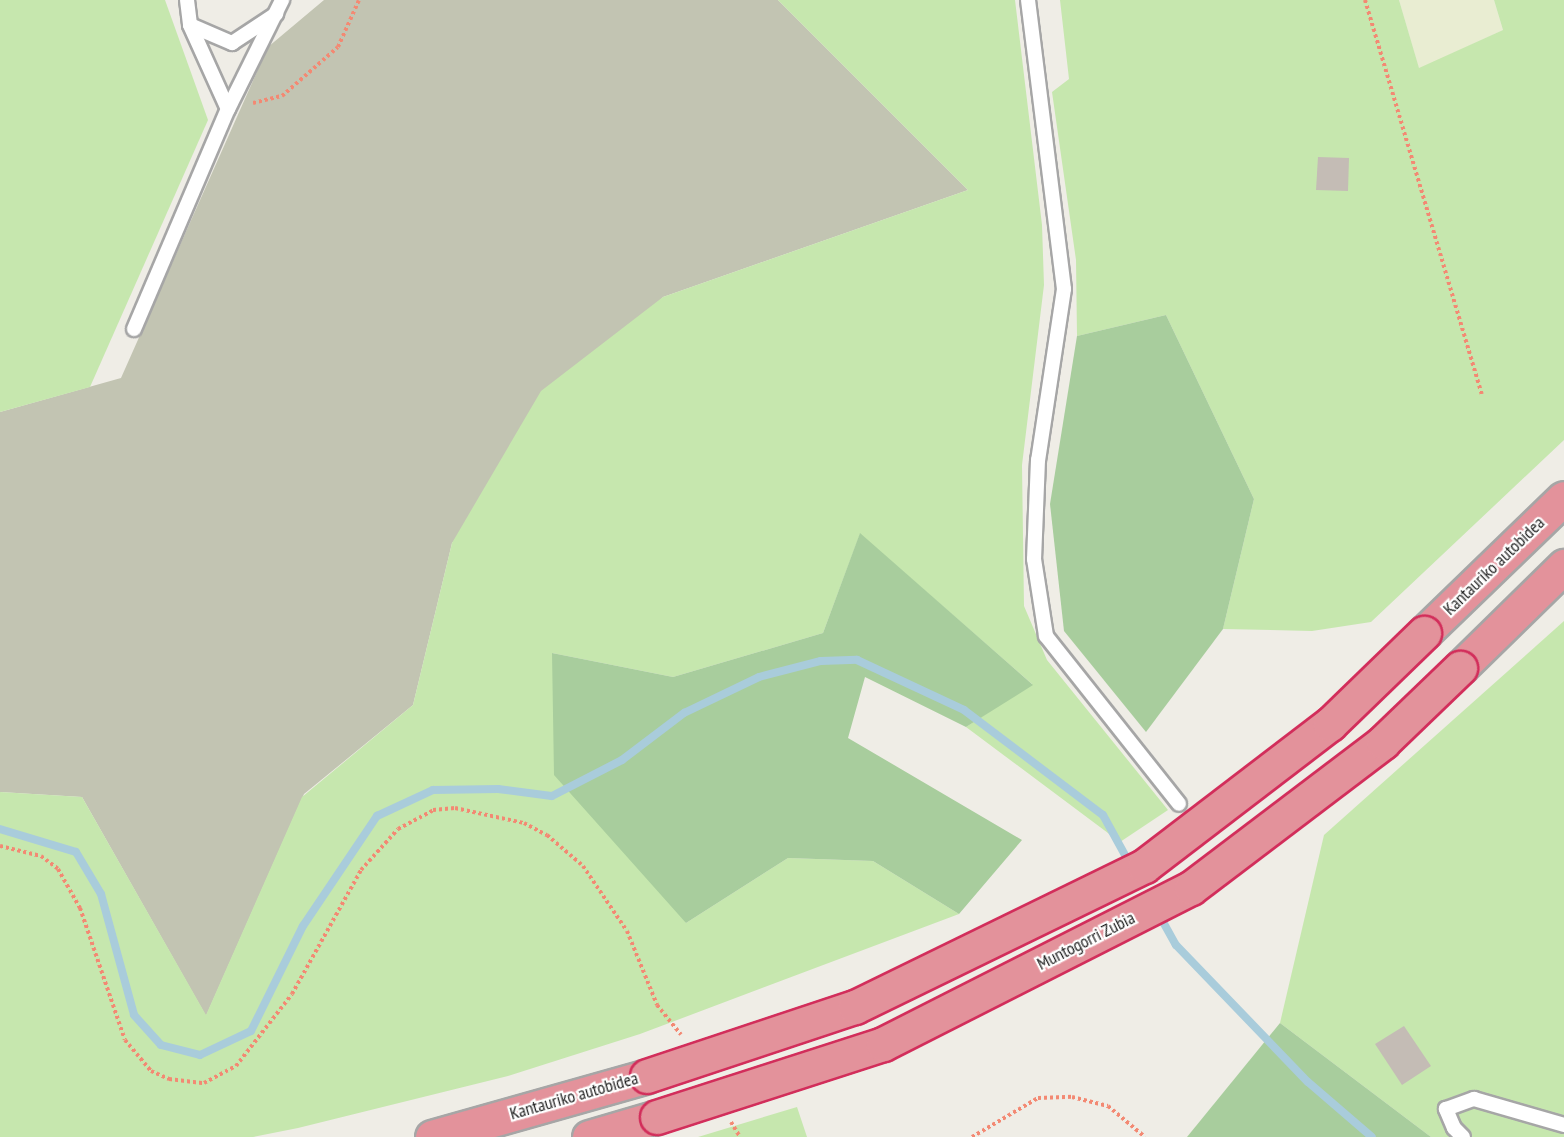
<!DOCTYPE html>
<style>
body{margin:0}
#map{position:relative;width:1564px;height:1137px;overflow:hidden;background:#efede6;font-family:"PT Sans Narrow",sans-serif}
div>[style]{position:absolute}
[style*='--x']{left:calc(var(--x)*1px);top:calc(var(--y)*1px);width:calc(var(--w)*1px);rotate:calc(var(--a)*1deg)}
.construction>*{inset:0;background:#c2c4b2}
.farmland>*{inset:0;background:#e9edd2}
.grass>*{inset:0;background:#c6e7ae}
.forest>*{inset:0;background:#a8cd9d}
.stream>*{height:8px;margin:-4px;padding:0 4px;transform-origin:4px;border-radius:4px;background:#a9ccdb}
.building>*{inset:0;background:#c4bcb5}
.path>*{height:4px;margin-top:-2px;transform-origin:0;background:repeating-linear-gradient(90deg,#f38973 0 3px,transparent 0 6px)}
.roads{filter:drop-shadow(2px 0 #a6a6a6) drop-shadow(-2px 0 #a6a6a6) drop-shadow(0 2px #a6a6a6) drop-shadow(0 -2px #a6a6a6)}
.lane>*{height:14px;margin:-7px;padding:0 7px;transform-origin:7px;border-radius:7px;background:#fff}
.highway>*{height:33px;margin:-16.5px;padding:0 16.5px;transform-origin:16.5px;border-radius:16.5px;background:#e3929b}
.bridges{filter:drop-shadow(2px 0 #d22e5b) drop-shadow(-2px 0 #d22e5b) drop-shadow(0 2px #d22e5b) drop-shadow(0 -2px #d22e5b)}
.highway-bridge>*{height:33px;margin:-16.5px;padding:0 16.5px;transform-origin:16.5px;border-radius:16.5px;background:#e3929b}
span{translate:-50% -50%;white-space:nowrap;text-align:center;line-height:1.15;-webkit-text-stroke:4.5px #fff;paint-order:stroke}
.street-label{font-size:18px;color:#1f1f1f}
</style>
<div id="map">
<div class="construction">
<div style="clip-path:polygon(324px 0,778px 0,968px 190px,663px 297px,452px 543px,413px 705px,304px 794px,206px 1016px,82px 797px,0 792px,0 412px,121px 378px,268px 47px)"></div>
</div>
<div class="farmland">
<div style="clip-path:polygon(1399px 0,1494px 0,1503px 30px,1419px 69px)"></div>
</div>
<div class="grass">
<div style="clip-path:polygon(0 0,165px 0,208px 120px,90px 387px,0 412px)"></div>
<div style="clip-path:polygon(778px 0,1015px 0,1042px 225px,1044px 285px,1022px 465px,1024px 606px,1047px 660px,1168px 810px,1120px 842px,966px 727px,1032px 684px,860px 534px,823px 633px,673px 677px,552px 653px,686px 923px,788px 858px,873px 861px,959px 914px,640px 1034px,508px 1076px,298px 1128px,253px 1137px,0 1137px,0 792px,82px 797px,206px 1015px,302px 797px,413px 705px,452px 543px,541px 391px,663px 297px,968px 190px)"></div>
<div style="clip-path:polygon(1060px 0,1399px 0,1419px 68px,1503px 30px,1494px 0,1564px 0,1564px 440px,1371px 622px,1312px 631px,1223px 629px,1254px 499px,1166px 315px,1077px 336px,1076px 260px,1052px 92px,1069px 79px)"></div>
<div style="clip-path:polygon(1564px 621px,1564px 1137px,1431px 1137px,1280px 1023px,1324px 835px)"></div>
<div style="clip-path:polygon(797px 1107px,807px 1137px,698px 1137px)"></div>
</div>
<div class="forest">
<div style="clip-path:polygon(1166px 315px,1254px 499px,1223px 629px,1146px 732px,1064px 631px,1050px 504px,1077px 336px)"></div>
<div style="clip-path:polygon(860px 533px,1033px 685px,966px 727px,865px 677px,848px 738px,1022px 840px,959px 914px,873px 861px,788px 858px,686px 923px,554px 775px,552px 653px,673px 677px,823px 633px)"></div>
<div style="clip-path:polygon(1280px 1023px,1431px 1137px,1187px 1137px)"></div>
</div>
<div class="stream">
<div style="--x:0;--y:829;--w:79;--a:16.8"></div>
<div style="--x:76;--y:852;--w:49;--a:59.2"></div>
<div style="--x:101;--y:894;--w:125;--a:74.7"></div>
<div style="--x:134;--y:1015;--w:40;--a:48"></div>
<div style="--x:161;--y:1045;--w:40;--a:14.4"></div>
<div style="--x:200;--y:1055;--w:56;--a:-25.2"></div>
<div style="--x:251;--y:1031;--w:117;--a:-63.7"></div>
<div style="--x:303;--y:926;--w:133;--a:-56.1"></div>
<div style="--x:377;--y:816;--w:62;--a:-24.9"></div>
<div style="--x:433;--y:790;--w:65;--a:-0.9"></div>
<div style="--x:498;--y:789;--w:54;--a:7.4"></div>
<div style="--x:552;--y:796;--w:79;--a:-27.2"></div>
<div style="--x:622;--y:760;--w:78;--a:-37.2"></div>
<div style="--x:684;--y:713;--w:83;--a:-25.6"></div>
<div style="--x:759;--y:677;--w:64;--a:-14.5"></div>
<div style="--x:821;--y:661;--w:36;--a:-2"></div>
<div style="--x:857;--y:660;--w:118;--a:25"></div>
<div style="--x:964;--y:710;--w:174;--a:37.1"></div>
<div style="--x:1103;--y:815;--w:58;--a:61.2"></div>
<div style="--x:1157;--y:911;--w:39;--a:61"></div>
<div style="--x:1176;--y:945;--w:190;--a:46.1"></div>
<div style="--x:1308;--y:1082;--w:84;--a:40.7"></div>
</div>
<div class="building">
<div style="clip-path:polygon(1318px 157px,1349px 158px,1348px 191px,1316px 190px)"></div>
<div style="clip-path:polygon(1404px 1026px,1431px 1066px,1402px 1085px,1375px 1044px)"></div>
</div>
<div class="path">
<div style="--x:1365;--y:0;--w:411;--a:73.5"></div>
<div style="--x:253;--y:103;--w:30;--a:-14"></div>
<div style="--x:282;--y:96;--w:74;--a:-41.2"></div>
<div style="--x:338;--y:47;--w:51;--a:-65.9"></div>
<div style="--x:0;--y:846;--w:42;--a:13.7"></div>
<div style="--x:41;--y:856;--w:21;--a:37"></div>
<div style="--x:58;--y:869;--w:45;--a:60.6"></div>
<div style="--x:80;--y:908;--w:139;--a:71.2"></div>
<div style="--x:125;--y:1040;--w:40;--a:50"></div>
<div style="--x:151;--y:1071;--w:20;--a:24"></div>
<div style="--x:169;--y:1079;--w:35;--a:7"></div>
<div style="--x:204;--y:1083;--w:36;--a:-28"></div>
<div style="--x:236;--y:1066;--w:91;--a:-52.1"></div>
<div style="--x:292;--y:994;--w:142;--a:-60.9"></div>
<div style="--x:361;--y:870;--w:55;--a:-47.9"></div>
<div style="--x:398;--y:829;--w:40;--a:-28"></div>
<div style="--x:433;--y:810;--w:22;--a:-5"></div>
<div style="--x:455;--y:808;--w:71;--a:12.3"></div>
<div style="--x:524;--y:823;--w:26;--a:28"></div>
<div style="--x:547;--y:835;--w:48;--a:40.7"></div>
<div style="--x:583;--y:866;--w:78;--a:55.9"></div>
<div style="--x:627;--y:931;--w:80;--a:67.9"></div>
<div style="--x:657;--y:1005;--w:38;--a:51"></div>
<div style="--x:731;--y:1122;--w:17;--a:59"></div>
<div style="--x:972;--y:1137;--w:77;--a:-30.6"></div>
<div style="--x:1038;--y:1098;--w:34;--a:-2"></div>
<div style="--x:1072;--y:1097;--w:37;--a:14"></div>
<div style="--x:1108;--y:1106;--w:48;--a:40"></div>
</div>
<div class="roads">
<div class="lane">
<div style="--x:187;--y:0;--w:25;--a:83"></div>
<div style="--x:190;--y:25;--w:92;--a:65.7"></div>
<div style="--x:1028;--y:0;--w:291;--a:82.9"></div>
<div style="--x:1064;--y:289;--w:173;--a:98.6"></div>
<div style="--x:1038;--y:460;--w:99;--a:92.3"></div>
<div style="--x:1034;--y:559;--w:78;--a:81.1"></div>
<div style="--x:1046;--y:636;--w:214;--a:51.6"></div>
<div style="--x:190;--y:25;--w:46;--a:23.2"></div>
<div style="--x:232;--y:43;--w:53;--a:-33.4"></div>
<div style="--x:134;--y:329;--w:239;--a:-66.9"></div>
<div style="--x:228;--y:109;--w:122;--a:-63.6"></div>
<div style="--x:1463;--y:1137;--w:13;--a:-135"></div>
<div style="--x:1454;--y:1128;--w:21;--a:-113"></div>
<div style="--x:1446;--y:1109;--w:30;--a:-20"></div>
<div style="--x:1474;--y:1099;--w:94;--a:16.1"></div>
</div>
<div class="highway">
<div style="--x:1424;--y:633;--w:194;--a:-44"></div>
<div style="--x:1460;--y:668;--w:146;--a:-44.4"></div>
<div style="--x:432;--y:1137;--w:223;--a:-15.8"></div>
<div style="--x:589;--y:1137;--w:71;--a:-16.4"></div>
</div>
</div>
<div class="bridges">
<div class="highway-bridge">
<div style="--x:647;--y:1076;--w:219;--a:-18.4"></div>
<div style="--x:855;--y:1007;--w:322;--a:-26"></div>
<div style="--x:1144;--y:866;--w:234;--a:-37.4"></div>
<div style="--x:1330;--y:724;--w:131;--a:-44.1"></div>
<div style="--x:657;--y:1117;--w:237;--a:-17.9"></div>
<div style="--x:883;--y:1044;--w:345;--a:-26.9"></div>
<div style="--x:1191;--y:888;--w:241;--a:-37.2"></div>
<div style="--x:1383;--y:742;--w:107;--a:-43.9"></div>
</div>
</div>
<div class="street-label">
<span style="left:1494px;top:566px;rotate:-44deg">Kantauriko autobidea</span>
<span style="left:1086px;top:941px;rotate:-27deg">Muntogorri Zubia</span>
<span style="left:574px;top:1096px;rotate:-16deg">Kantauriko autobidea</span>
</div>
</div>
